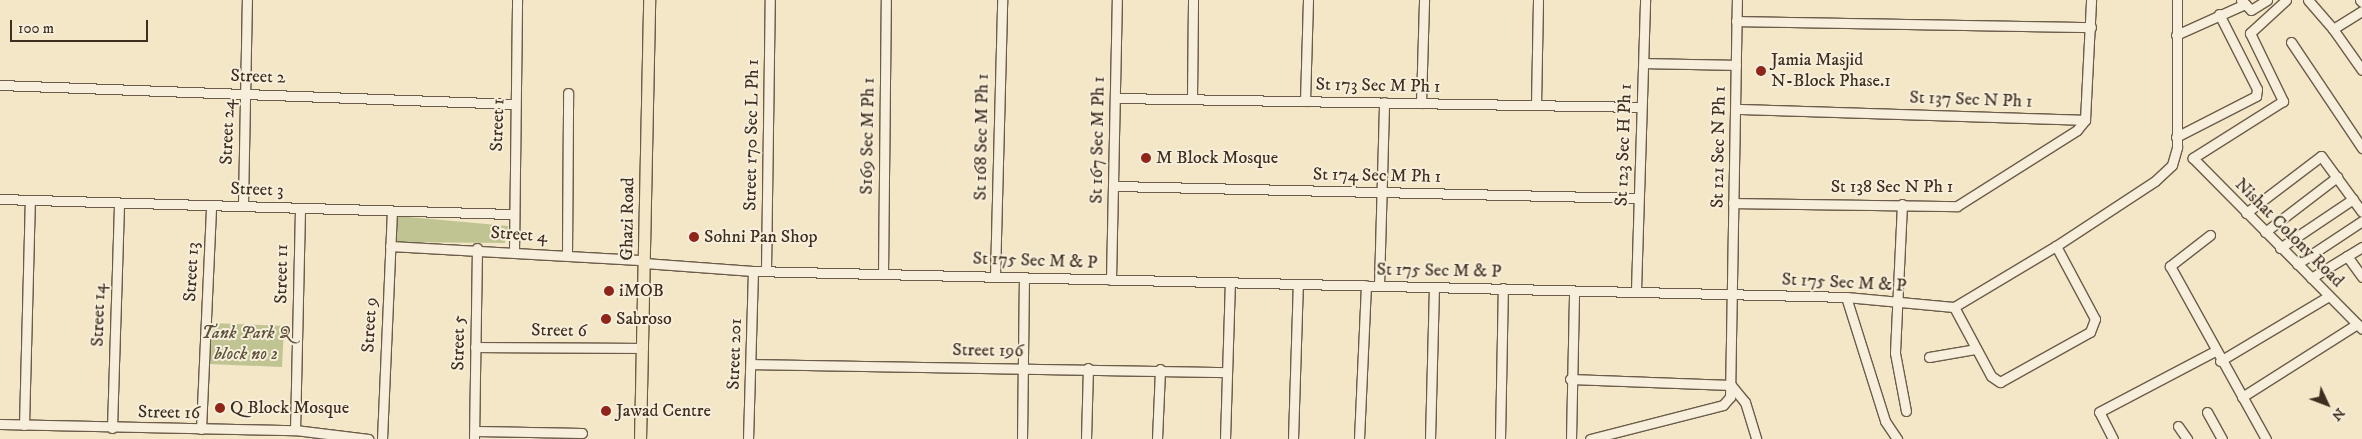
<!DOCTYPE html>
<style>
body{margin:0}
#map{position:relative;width:2362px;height:439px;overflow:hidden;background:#f3e7c7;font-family:"IM FELL DW Pica",serif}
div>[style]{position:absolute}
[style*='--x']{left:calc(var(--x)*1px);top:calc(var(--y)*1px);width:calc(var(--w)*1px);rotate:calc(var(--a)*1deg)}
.green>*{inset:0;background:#c0c492}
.roads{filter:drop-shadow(1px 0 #6c5c49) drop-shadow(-1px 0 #6c5c49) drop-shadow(0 1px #6c5c49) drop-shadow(0 -1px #6c5c49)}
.minor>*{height:9px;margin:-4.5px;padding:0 4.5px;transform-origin:4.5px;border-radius:4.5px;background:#f7efdb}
.major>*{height:11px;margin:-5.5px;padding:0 5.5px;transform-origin:5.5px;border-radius:5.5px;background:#f3e7c7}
.dots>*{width:14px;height:14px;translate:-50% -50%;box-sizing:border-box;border:2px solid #f7efdb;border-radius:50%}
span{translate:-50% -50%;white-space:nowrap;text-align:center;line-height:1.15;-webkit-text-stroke:4px #f7efdb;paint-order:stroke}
.poi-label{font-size:18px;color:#3f2d1f}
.left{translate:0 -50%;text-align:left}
.street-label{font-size:18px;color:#3f2d1f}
.park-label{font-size:18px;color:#5f533c;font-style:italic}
.north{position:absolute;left:2302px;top:379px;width:50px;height:50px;-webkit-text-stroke:4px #f7efdb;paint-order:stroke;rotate:133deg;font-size:14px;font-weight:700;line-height:20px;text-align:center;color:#3f2d1f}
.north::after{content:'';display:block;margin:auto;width:18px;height:22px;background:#3f2d1f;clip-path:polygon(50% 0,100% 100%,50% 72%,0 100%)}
.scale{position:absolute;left:10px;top:20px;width:138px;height:22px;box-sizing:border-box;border:2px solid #3f2d1f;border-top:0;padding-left:6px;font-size:15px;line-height:18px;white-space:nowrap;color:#3f2d1f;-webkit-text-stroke:4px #f7efdb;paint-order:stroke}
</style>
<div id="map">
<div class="green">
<div style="clip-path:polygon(398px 216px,508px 226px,505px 243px,393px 242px)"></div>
<div style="clip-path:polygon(210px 323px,284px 326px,282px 367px,208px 364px)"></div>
</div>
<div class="roads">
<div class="minor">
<div style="--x:2241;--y:0;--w:14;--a:45"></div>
<div style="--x:2251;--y:10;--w:19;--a:-32"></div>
<div style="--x:2286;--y:0;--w:49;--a:137.5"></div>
<div style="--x:2250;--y:33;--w:76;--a:64.1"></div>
<div style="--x:2283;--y:101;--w:107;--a:147.7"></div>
<div style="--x:2193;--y:158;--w:240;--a:45.3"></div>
<div style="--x:2308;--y:0;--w:38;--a:49"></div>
<div style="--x:2333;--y:29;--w:34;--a:-32"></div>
<div style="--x:2360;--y:0;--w:3;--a:45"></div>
<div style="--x:1736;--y:21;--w:355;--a:1"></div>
<div style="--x:2333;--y:29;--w:50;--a:54.7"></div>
<div style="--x:2176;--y:35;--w:76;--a:-24.2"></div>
<div style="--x:2291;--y:42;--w:128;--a:56.2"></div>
<div style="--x:1644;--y:63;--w:92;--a:1.2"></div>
<div style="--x:0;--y:85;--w:515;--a:2.11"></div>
<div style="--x:1116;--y:98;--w:524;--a:0.98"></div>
<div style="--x:1192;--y:98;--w:98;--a:-89.4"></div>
<div style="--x:1305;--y:101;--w:101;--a:-88.3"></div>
<div style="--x:1421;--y:103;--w:103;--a:-88.3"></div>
<div style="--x:1536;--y:105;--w:105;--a:-88.9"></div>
<div style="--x:1737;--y:109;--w:348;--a:1.8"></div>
<div style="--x:2085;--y:120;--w:120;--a:-87.1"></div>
<div style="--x:2176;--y:137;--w:90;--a:-27.1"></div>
<div style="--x:2256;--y:96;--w:7;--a:-82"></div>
<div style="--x:2257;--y:89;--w:84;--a:-116.9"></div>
<div style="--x:1115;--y:186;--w:523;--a:1.31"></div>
<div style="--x:0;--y:199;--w:512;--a:1.68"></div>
<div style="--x:1733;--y:203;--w:224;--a:0.8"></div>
<div style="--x:1957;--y:206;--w:142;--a:-32.3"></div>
<div style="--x:2077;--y:130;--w:13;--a:-51"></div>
<div style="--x:243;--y:204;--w:204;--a:-88.9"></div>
<div style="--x:1902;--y:204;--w:149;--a:92.7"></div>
<div style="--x:1895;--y:353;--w:59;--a:79.3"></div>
<div style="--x:2246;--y:213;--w:94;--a:-37.2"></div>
<div style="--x:2321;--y:156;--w:69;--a:53.8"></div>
<div style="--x:2265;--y:232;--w:91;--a:-37.4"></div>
<div style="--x:2210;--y:235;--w:51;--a:142.2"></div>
<div style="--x:2170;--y:266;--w:198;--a:61"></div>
<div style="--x:390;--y:246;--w:254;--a:3.2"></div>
<div style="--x:2280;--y:248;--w:88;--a:-33.9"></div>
<div style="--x:514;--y:251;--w:251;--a:-89.3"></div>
<div style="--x:567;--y:255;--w:162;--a:-89.6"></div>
<div style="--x:2347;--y:256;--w:26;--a:54"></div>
<div style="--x:644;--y:263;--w:109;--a:4.2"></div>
<div style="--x:753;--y:271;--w:1093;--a:1.36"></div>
<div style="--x:1846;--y:297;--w:108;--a:5.3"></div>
<div style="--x:1954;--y:307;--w:119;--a:-30.9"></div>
<div style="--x:2056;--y:246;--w:118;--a:-33.3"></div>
<div style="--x:2155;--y:181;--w:23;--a:-43"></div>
<div style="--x:2172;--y:165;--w:19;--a:-74"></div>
<div style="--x:2177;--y:147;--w:147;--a:-90"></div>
<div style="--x:2297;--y:264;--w:78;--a:-33.5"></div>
<div style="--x:766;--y:270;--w:270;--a:-89.2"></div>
<div style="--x:883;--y:273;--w:273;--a:-89.4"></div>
<div style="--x:995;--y:276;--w:276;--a:-88.5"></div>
<div style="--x:2311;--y:278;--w:60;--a:-31.3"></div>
<div style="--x:1111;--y:280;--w:280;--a:-88.8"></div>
<div style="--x:1379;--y:285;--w:183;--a:-88.4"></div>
<div style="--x:1636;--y:290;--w:290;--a:-88.2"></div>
<div style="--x:1846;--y:297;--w:130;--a:72.5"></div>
<div style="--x:1885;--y:421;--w:22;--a:56"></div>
<div style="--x:1954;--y:307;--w:78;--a:61.8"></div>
<div style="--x:1991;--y:376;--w:11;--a:34"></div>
<div style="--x:2000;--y:382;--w:103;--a:-29.1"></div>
<div style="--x:2090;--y:332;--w:14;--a:-69"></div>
<div style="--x:2095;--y:319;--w:83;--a:-118.1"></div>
<div style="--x:475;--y:347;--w:168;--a:0.3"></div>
<div style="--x:1929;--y:357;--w:48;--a:-9.7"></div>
<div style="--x:2220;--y:361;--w:127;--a:-30.8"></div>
<div style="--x:751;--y:364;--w:475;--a:1"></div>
<div style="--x:1570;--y:379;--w:161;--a:2.1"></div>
<div style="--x:1731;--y:385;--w:22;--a:51"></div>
<div style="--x:1745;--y:402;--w:39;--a:73"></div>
<div style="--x:2242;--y:397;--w:136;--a:-32.4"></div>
<div style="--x:2207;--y:412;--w:31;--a:61"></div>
<div style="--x:0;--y:424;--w:295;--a:1.2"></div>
<div style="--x:295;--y:430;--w:74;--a:7"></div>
<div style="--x:24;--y:425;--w:225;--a:-88.5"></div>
<div style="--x:2178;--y:426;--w:16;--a:55"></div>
<div style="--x:112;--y:428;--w:225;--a:-88.2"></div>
<div style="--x:201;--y:429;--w:223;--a:-87.4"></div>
<div style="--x:295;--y:430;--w:221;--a:-88.7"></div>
<div style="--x:475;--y:431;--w:107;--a:1.1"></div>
<div style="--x:382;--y:439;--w:227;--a:-87.5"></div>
<div style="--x:474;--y:439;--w:191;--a:-89.1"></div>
<div style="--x:748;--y:439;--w:168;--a:-88.3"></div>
<div style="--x:1022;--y:439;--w:162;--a:-89.3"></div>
<div style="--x:1086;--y:439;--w:71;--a:-88.4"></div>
<div style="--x:1157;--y:439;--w:70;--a:-87.5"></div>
<div style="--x:1225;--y:439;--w:156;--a:-88.2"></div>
<div style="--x:1293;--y:439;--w:155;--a:-88.2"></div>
<div style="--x:1359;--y:439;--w:154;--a:-87.4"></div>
<div style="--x:1430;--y:439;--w:151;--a:-88.5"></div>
<div style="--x:1500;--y:439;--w:151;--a:-88.9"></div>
<div style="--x:1571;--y:439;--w:147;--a:-88.8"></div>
<div style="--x:1590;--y:439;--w:137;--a:-14.3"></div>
<div style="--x:1723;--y:405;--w:11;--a:-49"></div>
<div style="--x:1730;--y:397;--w:397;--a:-89"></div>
<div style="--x:2113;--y:439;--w:30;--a:-117"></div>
<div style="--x:2099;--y:412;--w:131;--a:-27.7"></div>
</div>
<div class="major">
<div style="--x:640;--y:439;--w:439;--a:-88.8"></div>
</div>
</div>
<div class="dots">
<div style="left:1761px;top:71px;background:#8f2418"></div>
<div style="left:1146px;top:158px;background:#8f2418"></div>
<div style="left:694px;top:237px;background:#8f2418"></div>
<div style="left:609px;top:291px;background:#8f2418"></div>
<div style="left:606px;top:319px;background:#8f2418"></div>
<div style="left:220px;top:408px;background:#8f2418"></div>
<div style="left:606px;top:411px;background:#8f2418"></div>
</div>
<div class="poi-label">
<span class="left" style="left:1771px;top:71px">Jamia Masjid<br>N-Block Phase.1</span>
<span class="left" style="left:1156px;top:158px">M Block Mosque</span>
<span class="left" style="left:704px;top:237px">Sohni Pan Shop</span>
<span class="left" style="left:619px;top:291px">iMOB</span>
<span class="left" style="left:616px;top:319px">Sabroso</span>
<span class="left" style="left:230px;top:408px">Q Block Mosque</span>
<span class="left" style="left:616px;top:411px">Jawad Centre</span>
</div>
<div class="street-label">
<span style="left:258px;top:77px;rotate:2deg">Street 2</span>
<span style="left:1378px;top:86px;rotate:1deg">St 173 Sec M Ph 1</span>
<span style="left:1971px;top:100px;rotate:2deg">St 137 Sec N Ph 1</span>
<span style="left:498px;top:125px;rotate:-88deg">Street 1</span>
<span style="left:228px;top:132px;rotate:-88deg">Street 24</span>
<span style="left:752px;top:135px;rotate:-89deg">Street 170 Sec L Ph 1</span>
<span style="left:868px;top:136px;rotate:-89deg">S169 Sec M Ph 1</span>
<span style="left:982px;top:137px;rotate:-89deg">St 168 Sec M Ph 1</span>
<span style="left:1098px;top:140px;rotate:-89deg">St 167 Sec M Ph 1</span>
<span style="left:1624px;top:145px;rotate:-88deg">St 123 Sec H Ph 1</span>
<span style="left:1719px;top:147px;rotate:-89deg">St 121 Sec N Ph 1</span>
<span style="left:1377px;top:176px;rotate:1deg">St 174 Sec M Ph 1</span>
<span style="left:1892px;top:187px">St 138 Sec N Ph 1</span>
<span style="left:257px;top:190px;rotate:2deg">Street 3</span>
<span style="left:628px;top:219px;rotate:-89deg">Ghazi Road</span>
<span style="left:2289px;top:233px;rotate:45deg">Nishat Colony Road</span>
<span style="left:519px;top:235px;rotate:4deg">Street 4</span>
<span style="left:1035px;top:261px;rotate:2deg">St 175 Sec M &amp; P</span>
<span style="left:1439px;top:271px;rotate:1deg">St 175 Sec M &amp; P</span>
<span style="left:192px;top:272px;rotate:-87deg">Street 13</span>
<span style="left:282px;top:274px;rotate:-89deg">Street 11</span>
<span style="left:1844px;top:283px;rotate:3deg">St 175 Sec M &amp; P</span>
<span style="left:99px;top:315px;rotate:-88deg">Street 14</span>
<span style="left:370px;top:325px;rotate:-87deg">Street 9</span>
<span style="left:559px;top:331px;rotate:1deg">Street 6</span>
<span style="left:459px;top:343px;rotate:-89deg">Street 5</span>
<span style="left:988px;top:351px;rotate:1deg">Street 196</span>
<span style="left:735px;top:354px;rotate:-88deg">Street 201</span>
<span style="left:169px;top:413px;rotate:1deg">Street 16</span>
</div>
<div class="park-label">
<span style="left:246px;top:344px">Tank Park Q<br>block no 2</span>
</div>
<div class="north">N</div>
<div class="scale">100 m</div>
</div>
